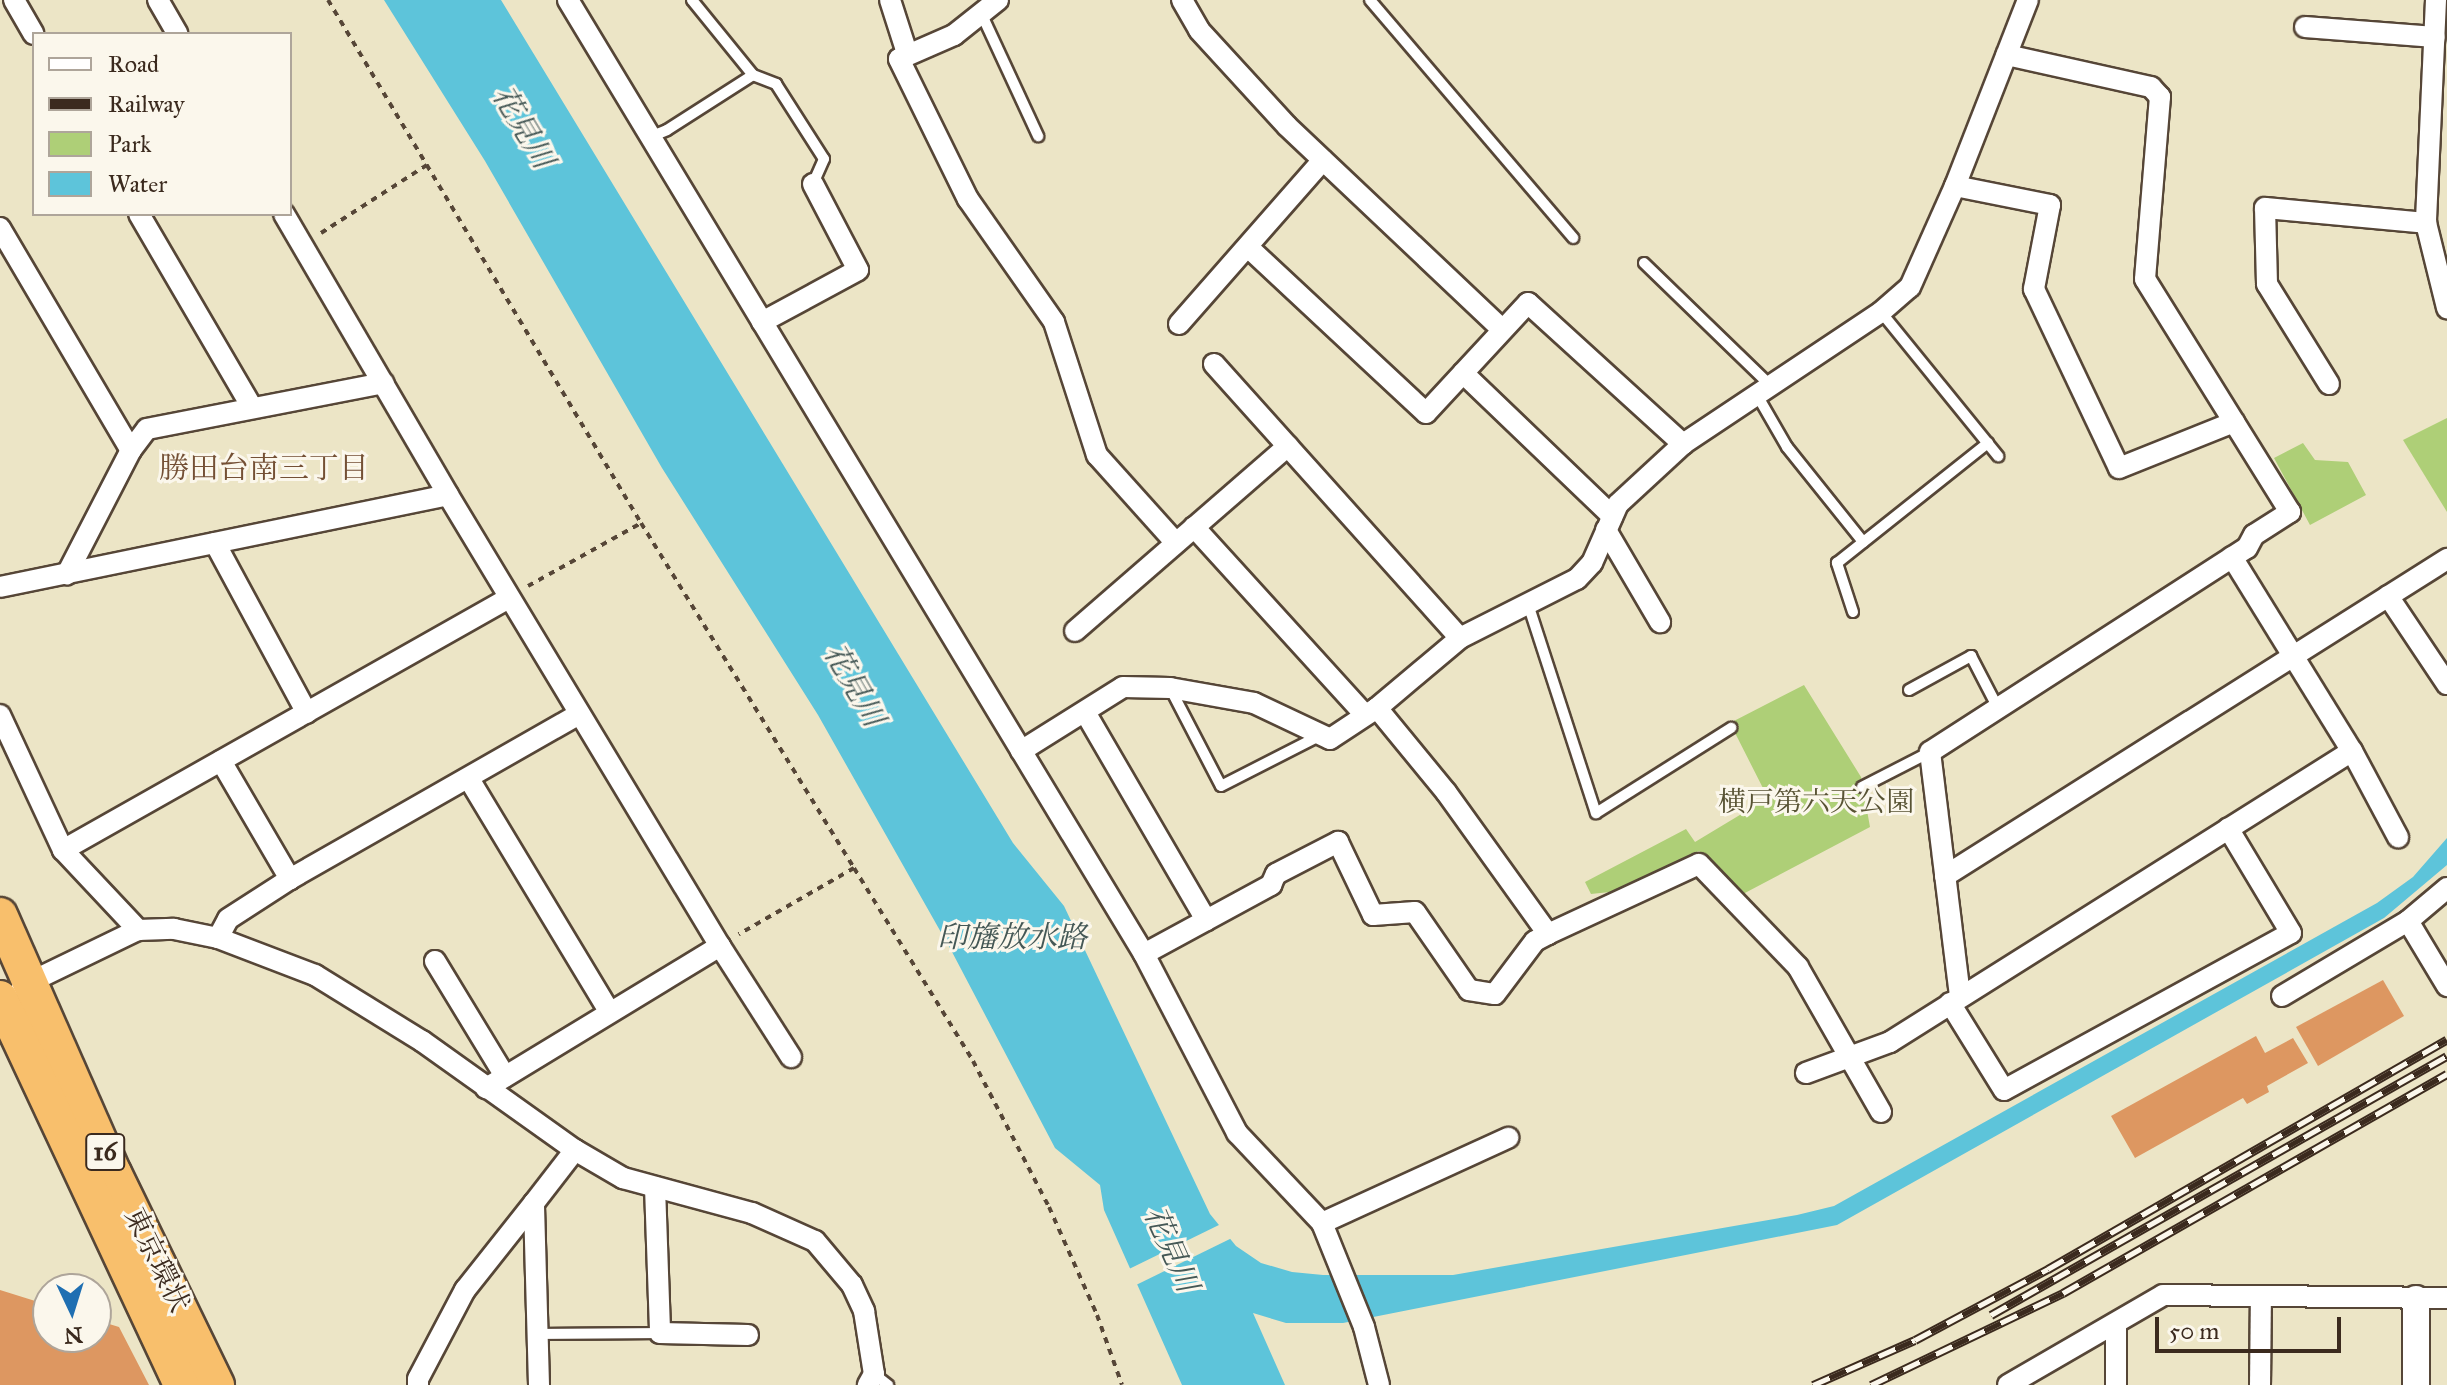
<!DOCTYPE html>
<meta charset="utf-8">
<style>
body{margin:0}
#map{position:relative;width:2447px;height:1385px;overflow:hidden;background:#ece5c6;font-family:"IM FELL Great Primer","Noto Serif JP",serif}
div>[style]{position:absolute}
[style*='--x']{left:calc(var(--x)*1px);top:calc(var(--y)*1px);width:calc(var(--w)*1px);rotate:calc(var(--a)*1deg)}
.green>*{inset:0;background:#aecf77}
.water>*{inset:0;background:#5dc4da}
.pier>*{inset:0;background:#ece5c6}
.building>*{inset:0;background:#dd9761}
.path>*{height:4px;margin-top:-2px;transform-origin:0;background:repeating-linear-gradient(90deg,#564637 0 6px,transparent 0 12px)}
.roads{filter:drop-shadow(2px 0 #564637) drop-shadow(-2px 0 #564637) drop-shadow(0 2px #564637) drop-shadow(0 -2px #564637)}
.service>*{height:10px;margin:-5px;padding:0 5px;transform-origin:5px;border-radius:5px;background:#fff}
.minor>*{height:20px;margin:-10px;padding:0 10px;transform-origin:10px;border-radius:10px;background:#fff}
.tertiary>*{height:26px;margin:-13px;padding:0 13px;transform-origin:13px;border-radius:13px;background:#fff}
.trunk>*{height:34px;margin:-17px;padding:0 17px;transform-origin:17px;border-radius:17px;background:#f8bf6c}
.rail>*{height:9px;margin-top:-4.5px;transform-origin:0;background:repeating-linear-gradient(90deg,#fbf7ec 0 18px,#3b2a1e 0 36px);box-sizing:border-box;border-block:2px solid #3b2a1e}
span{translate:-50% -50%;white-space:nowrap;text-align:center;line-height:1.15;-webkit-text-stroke:6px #fbf7ec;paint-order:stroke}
.shield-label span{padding:2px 6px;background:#fbf7ec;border:2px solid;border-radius:6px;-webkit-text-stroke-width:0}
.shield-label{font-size:26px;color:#3b2a1e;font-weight:700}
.park-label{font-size:28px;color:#585334}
.street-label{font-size:28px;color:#3b2a1e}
.water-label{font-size:30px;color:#455856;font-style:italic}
.neighbourhood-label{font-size:30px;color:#745035}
.legend{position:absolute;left:32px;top:32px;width:260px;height:184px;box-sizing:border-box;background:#fbf7ec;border:2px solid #aea59a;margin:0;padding:10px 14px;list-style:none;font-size:24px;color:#3b2a1e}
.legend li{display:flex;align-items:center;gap:16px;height:40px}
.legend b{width:40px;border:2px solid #aea59a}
.north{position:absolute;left:32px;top:1273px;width:80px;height:80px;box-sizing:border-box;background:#fbf7ec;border:2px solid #aea59a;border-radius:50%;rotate:176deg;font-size:22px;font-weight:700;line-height:32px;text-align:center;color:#3b2a1e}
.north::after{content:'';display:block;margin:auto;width:28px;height:36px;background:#1f6fb2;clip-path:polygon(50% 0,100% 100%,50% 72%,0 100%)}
.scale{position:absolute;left:2155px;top:1317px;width:186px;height:36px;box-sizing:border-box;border:4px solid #3b2a1e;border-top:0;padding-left:10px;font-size:24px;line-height:28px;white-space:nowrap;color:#3b2a1e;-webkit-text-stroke:6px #fbf7ec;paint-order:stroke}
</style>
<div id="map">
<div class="green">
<div style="clip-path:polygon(2447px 418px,2447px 512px,2403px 440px)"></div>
<div style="clip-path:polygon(2303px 443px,2315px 460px,2348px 462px,2366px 495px,2310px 525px,2274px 458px)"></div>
<div style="clip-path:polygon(1804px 685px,1861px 777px,1870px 827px,1743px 894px,1699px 851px,1619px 891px,1591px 894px,1585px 882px,1686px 829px,1695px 842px,1768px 798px,1730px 723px)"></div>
</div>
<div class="water">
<div style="clip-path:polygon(384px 0,501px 0,1013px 843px,1064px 906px,1210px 1214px,1236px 1246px,1261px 1263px,1292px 1272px,1323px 1275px,1453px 1275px,1797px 1215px,1834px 1206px,2377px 903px,2413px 877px,2447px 838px,2447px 865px,2384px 918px,1837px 1225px,1343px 1323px,1286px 1323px,1253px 1313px,1285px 1385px,1182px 1385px,1104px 1210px,1100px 1185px,1055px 1148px,951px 950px,818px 715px,662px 468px,485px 161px)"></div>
</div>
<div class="pier">
<div style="clip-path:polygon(1223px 1223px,1234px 1237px,1134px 1286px,1127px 1270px)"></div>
</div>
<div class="building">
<div style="clip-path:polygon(2383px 980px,2404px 1016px,2318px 1066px,2296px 1027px)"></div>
<div style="clip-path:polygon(2256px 1036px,2265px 1053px,2293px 1038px,2308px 1063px,2267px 1086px,2269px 1092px,2247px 1104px,2243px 1098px,2135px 1158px,2111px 1116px)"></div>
<div style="clip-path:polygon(0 1290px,48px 1305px,48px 1337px,96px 1337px,96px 1320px,119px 1327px,149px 1385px,0 1385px)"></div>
</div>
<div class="path">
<div style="--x:328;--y:0;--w:610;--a:59.1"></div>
<div style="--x:641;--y:523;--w:405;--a:58.3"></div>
<div style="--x:854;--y:868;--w:133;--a:150.1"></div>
<div style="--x:321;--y:233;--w:126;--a:-32.7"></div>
<div style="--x:528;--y:586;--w:129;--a:-29.1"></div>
<div style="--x:854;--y:868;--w:227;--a:58.3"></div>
<div style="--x:973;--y:1061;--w:165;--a:62.5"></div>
<div style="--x:1049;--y:1207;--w:118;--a:66"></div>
<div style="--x:1097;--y:1315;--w:74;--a:70.3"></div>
</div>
<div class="roads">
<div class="service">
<div style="--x:692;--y:0;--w:97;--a:50.9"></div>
<div style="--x:753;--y:75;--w:25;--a:21"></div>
<div style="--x:776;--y:84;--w:89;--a:57.4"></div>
<div style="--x:824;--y:159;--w:27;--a:114"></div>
<div style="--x:1370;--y:0;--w:313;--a:49.5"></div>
<div style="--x:981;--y:13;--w:136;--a:65.1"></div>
<div style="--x:650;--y:137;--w:18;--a:-22"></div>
<div style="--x:667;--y:130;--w:102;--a:-32.6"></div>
<div style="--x:1644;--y:263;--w:177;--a:44.1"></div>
<div style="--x:1881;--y:312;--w:186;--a:50.9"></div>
<div style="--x:1757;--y:395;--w:60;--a:60"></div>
<div style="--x:1787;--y:447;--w:122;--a:51.3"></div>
<div style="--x:1528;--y:604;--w:220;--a:72"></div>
<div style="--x:1596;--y:813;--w:160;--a:-32.2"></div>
<div style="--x:1853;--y:612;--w:52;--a:-108.1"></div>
<div style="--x:1837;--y:563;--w:193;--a:-38.5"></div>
<div style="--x:1170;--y:688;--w:110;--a:62.5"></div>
<div style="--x:1221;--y:786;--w:110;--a:-27"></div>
<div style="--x:1909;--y:690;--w:71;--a:-28.7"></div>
<div style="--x:1971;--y:656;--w:59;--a:62.6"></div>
<div style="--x:1862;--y:787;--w:76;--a:-27.2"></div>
<div style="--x:539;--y:1334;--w:121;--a:-0.5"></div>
<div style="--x:874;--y:1374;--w:18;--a:38"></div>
</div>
<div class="minor">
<div style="--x:14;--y:0;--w:39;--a:60"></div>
<div style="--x:158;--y:0;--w:39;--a:60"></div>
<div style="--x:568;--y:0;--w:1114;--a:58.88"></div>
<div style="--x:1144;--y:954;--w:202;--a:62.5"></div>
<div style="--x:1237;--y:1133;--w:124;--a:46.6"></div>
<div style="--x:1322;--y:1223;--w:112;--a:68"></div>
<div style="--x:1364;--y:1327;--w:60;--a:75.5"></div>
<div style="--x:890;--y:0;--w:56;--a:72.2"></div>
<div style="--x:998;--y:0;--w:56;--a:141.5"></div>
<div style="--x:954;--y:35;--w:60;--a:156.4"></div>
<div style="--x:899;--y:59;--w:156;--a:63.8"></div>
<div style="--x:968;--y:199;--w:150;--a:55"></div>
<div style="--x:1054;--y:322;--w:140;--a:72.1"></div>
<div style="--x:1097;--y:455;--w:118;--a:48.1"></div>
<div style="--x:1182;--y:0;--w:34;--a:60"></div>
<div style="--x:1199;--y:30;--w:130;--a:47.5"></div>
<div style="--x:1287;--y:126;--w:296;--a:43.4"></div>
<div style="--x:2436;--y:0;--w:223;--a:92.6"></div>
<div style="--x:2426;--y:223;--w:88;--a:76.1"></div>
<div style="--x:2305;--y:27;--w:130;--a:4.4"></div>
<div style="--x:1955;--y:186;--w:97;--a:11.3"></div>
<div style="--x:2050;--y:205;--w:86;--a:100.8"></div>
<div style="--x:2034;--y:289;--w:198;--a:64.6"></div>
<div style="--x:2119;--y:468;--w:124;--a:-21.8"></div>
<div style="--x:139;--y:214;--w:224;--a:59.7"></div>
<div style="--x:284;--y:214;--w:325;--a:59.7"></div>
<div style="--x:448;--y:495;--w:527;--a:58.91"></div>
<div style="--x:720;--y:946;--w:274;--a:148.7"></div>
<div style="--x:0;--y:228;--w:258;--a:59.5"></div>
<div style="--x:131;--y:450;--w:140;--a:117.3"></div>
<div style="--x:1249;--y:248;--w:242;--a:43"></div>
<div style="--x:1426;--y:413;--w:150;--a:-47.2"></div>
<div style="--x:1528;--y:303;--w:210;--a:42.3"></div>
<div style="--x:762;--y:322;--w:109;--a:-28.4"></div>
<div style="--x:858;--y:270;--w:97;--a:-117.6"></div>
<div style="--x:1179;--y:324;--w:218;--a:-48.7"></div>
<div style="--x:1214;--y:364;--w:368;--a:48.1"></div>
<div style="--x:1463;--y:373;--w:207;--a:43.8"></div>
<div style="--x:2329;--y:384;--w:118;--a:-121.8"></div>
<div style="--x:2267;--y:284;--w:76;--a:-91.5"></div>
<div style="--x:2265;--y:208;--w:162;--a:5.3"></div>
<div style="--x:131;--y:450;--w:26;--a:-53"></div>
<div style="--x:147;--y:429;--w:241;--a:-11"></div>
<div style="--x:1194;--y:527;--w:254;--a:47.7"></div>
<div style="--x:1606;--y:530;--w:107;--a:59.6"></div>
<div style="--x:215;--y:543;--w:193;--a:61.6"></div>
<div style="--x:2232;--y:557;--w:228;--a:58.3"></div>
<div style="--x:2352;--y:751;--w:98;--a:61.9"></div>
<div style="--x:0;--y:587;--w:457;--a:-11.6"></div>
<div style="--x:2388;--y:596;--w:106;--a:56.2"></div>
<div style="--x:1075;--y:631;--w:282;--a:-41"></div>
<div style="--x:1377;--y:708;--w:109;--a:-40.1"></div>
<div style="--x:1460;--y:638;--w:131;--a:-26.8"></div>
<div style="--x:1577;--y:579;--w:22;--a:-47"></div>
<div style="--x:1592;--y:563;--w:64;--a:-66.2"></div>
<div style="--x:1618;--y:504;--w:88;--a:-42.7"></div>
<div style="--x:1683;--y:444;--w:238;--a:-33.7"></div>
<div style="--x:1881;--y:312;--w:38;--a:-41"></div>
<div style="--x:1910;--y:287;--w:111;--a:-66"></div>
<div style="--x:1955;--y:186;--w:200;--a:-68.6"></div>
<div style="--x:1085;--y:712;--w:241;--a:59.8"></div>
<div style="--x:0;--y:715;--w:149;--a:65"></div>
<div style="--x:63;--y:850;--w:110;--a:46.8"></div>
<div style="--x:1021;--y:751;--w:120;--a:-32.1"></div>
<div style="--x:1123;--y:687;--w:47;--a:1.2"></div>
<div style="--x:1170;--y:688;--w:85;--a:10.1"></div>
<div style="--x:1254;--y:703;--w:84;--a:25.3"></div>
<div style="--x:1330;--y:739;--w:56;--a:-33.4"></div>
<div style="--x:1377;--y:708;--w:109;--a:50.6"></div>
<div style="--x:1446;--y:792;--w:175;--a:54.3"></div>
<div style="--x:1548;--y:934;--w:166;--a:-24.9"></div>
<div style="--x:1699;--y:864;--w:143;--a:46.1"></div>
<div style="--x:1798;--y:967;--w:167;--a:60.2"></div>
<div style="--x:221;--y:761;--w:137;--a:59.7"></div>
<div style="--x:469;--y:779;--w:271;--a:58.9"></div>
<div style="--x:63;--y:850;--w:512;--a:-29.47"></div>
<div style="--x:1945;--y:876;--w:594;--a:-32.27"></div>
<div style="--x:2408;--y:921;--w:76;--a:59"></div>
<div style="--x:218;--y:938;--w:21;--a:-62"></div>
<div style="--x:228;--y:919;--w:74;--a:-32.8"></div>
<div style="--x:290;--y:879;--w:333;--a:-29.7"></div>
<div style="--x:720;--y:946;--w:132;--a:57.4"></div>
<div style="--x:1144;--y:954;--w:145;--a:-28.5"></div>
<div style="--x:1271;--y:885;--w:12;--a:-66"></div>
<div style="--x:1276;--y:874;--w:70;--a:-27.3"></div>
<div style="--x:1338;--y:842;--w:81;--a:64.4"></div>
<div style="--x:1373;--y:915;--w:42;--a:-4.1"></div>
<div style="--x:1415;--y:912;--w:95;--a:55.3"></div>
<div style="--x:1469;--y:990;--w:26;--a:9"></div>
<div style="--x:1495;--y:994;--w:66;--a:-53"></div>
<div style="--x:1535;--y:941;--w:15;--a:-28"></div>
<div style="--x:435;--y:961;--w:135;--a:58.7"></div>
<div style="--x:22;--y:986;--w:129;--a:-25.8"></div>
<div style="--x:138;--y:930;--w:36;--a:-2"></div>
<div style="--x:174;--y:929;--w:45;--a:11.6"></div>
<div style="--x:218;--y:938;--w:104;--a:20.9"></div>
<div style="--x:315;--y:975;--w:126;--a:31.7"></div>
<div style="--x:422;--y:1041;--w:188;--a:35.5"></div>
<div style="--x:575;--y:1150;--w:56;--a:30.3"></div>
<div style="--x:623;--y:1178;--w:134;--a:15.2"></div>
<div style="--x:752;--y:1213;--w:69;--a:24"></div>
<div style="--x:815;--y:1241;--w:57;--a:49.9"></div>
<div style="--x:852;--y:1285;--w:29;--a:65"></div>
<div style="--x:864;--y:1311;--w:64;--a:81"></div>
<div style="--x:874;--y:1374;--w:13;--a:119"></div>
<div style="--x:1960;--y:996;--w:246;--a:-97"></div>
<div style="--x:1930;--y:752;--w:377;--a:-32.8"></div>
<div style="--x:2247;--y:548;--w:15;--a:-62"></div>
<div style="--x:2254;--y:535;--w:43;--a:-32.6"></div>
<div style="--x:2290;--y:512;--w:274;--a:-121.9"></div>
<div style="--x:2145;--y:279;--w:183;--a:-85.3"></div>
<div style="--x:2160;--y:97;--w:13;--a:-132"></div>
<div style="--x:2151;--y:87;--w:148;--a:-167.5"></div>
<div style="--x:2282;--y:996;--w:147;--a:-30.8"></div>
<div style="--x:2408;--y:921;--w:51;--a:-40.2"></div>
<div style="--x:1950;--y:1003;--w:102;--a:58.2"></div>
<div style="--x:2004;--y:1090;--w:327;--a:-28.7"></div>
<div style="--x:2291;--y:933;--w:122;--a:-121"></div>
<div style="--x:1806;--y:1073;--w:90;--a:-20.3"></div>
<div style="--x:1890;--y:1042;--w:546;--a:-32.21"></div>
<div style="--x:655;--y:1187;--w:146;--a:88"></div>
<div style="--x:660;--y:1333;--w:88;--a:1.3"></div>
<div style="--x:1322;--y:1223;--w:205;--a:-24.6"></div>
<div style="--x:2116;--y:1325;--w:60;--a:90"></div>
<div style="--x:418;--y:1385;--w:6;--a:-90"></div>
<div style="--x:418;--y:1379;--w:101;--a:-62.2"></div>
<div style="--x:465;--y:1290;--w:111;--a:-51.6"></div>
<div style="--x:539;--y:1385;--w:182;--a:-91.6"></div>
<div style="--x:534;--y:1203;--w:67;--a:-52.3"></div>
<div style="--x:2008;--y:1385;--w:179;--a:-30.1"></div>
<div style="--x:2163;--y:1295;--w:284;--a:0.6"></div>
<div style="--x:2260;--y:1385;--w:89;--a:-89.4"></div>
</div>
<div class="tertiary">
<div style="--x:2416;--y:1385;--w:86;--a:-90"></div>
</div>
<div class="trunk">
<div style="--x:0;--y:915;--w:282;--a:66.2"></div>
<div style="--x:114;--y:1173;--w:236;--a:64.1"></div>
<div style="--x:0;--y:998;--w:427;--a:64.9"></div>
</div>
</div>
<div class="rail">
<div style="--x:1991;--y:1315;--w:524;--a:-29.6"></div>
<div style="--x:1813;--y:1385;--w:111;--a:-23.8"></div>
<div style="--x:1915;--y:1340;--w:151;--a:-28.1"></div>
<div style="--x:2048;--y:1269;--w:460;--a:-29.9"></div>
<div style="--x:1871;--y:1385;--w:213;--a:-25.6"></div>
<div style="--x:2063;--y:1293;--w:442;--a:-29.7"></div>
</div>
<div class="shield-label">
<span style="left:105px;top:1152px">16</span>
</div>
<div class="park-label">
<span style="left:1816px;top:802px">横戸第六天公園</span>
</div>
<div class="street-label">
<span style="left:157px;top:1260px;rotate:64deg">東京環状</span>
</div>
<div class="water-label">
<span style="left:523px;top:127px;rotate:59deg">花見川</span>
<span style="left:854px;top:685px;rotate:60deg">花見川</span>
<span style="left:1012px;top:937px">印旛放水路</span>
<span style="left:1171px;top:1249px;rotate:66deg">花見川</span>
</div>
<div class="neighbourhood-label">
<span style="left:264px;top:468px">勝田台南三丁目</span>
</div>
<ul class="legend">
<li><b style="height:10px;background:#fff"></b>Road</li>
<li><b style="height:10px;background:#3b2a1e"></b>Railway</li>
<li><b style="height:22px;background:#aecf77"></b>Park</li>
<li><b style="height:22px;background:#5dc4da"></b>Water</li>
</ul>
<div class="north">N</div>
<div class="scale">50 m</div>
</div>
